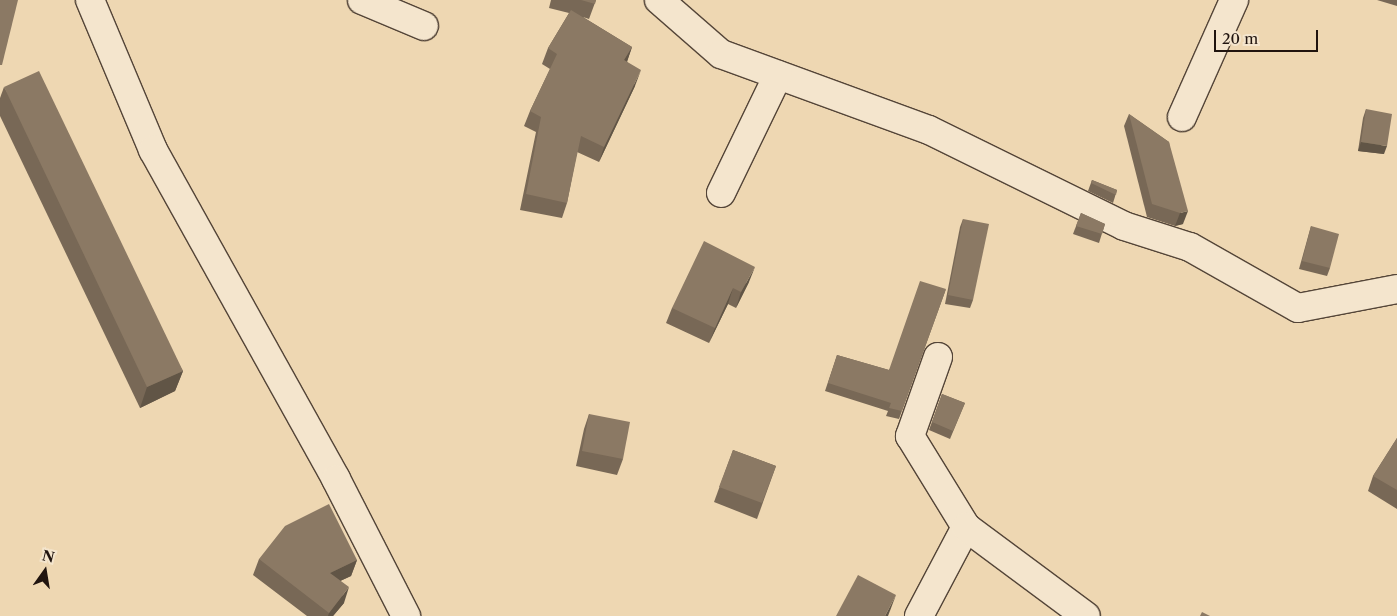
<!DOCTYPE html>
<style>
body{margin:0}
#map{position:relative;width:1397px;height:616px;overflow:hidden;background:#eed7b2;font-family:"Libre Caslon Text",serif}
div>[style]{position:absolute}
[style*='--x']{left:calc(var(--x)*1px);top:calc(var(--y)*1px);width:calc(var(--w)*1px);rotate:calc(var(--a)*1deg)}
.roads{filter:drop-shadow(1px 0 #544538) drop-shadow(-1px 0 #544538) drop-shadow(0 1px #544538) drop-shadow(0 -1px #544538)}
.street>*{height:28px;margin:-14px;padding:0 14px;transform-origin:14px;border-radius:14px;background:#f4e5cd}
.wall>*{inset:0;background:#786856}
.shaded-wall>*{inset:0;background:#615546}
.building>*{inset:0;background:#8b7964}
span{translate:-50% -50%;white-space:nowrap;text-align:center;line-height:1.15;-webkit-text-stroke:4px #f4e5cd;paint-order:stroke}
.north{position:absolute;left:20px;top:546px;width:50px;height:50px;-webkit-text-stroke:4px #f4e5cd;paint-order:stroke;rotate:13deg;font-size:14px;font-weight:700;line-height:20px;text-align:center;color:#20140f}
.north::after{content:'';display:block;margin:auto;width:18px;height:22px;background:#20140f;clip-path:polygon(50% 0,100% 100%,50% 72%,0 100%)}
.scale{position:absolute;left:1214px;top:30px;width:104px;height:22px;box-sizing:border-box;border:2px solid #20140f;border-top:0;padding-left:6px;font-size:15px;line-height:18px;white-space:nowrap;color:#20140f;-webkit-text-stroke:4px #f4e5cd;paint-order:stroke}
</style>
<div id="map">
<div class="roads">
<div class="street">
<div style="--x:90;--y:0;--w:163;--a:67.2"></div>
<div style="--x:153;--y:150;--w:376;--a:60.9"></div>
<div style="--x:336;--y:479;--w:154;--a:62.9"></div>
<div style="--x:362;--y:0;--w:67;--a:22.8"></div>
<div style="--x:659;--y:0;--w:82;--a:41.1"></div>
<div style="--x:721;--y:54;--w:221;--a:20.1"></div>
<div style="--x:929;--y:130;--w:217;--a:26.2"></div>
<div style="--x:1124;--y:226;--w:69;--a:17.7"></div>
<div style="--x:1190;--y:247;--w:124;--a:29.5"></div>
<div style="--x:1298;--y:308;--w:101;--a:-10.9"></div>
<div style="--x:1182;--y:117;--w:128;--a:-66"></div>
<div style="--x:721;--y:193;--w:131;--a:-64.2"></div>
<div style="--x:938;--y:357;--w:84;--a:109.5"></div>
<div style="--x:910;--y:436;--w:107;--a:58.4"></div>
<div style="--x:919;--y:616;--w:101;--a:-62.2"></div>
<div style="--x:966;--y:527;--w:149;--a:36.6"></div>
</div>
</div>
<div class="wall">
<div style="clip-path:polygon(551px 0,596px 0,589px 19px,583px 17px,632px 47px,627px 61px,635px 86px,599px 162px,577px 152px,567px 203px,562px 218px,520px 210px,536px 132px,524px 126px,530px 111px,550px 69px,542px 64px,548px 48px,569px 13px,549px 8px)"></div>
<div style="clip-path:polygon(1377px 0,1397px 0,1397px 6px)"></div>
<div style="clip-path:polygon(4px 87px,183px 371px,175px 391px,140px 408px,0 116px,0 98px)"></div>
<div style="clip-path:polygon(1366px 109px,1384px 154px,1358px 151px,1363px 118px)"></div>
<div style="clip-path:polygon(1129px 114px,1169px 142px,1183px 224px,1175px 226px,1147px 217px,1124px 126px)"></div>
<div style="clip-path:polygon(1092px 180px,1117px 190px,1113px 203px,1088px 191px)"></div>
<div style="clip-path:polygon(1081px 213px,1105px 224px,1099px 243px,1073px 234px)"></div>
<div style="clip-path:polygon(963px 219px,973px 300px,970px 308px,945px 304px,960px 227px)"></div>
<div style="clip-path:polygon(1311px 226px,1330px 268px,1327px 276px,1299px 269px)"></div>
<div style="clip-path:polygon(749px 282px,736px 308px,728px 304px,709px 343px,666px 323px,672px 308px)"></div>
<div style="clip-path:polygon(946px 289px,899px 419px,886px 416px,888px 411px,825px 391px,837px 355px,889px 370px)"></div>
<div style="clip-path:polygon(942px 394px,965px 403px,950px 439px,929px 430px)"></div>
<div style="clip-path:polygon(589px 414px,623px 459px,617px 475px,576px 466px,584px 429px)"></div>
<div style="clip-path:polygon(1397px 438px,1397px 509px,1368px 491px,1373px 476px)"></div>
<div style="clip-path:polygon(733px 450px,776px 466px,757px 519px,714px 502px)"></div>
<div style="clip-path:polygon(259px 559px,357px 560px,351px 576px,340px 581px,344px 603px,333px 616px,307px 616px,253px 575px)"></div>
</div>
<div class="shaded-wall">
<div style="clip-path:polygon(632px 47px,627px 62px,624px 60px)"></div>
<div style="clip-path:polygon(641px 70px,635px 86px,599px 162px,604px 147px)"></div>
<div style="clip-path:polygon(1361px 142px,1387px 146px,1384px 154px,1358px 151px)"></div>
<div style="clip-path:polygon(1188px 211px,1183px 224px,1175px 226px,1180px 213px)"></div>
<div style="clip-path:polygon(755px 267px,749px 282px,736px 308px,741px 292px)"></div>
<div style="clip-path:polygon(733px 288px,728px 304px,709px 343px,715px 328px)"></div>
<div style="clip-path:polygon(183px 371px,175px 391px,140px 408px,147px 387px)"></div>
<div style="clip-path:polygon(357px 560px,351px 576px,325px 588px,330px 573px)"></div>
<div style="clip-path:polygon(349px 587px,344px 603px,333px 616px,328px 616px,329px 613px)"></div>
<div style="clip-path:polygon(896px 595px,888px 616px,885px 616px)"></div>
</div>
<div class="building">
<div style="clip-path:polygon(0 0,18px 0,2px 65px,0 65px)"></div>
<div style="clip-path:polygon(581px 0,596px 0,595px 4px)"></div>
<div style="clip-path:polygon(571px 10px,632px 47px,624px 60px,641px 70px,604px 147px,581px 136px,567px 203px,526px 194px,541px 117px,530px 111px,557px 54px,548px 48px)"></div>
<div style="clip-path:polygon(39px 71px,183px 371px,147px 387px,4px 87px)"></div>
<div style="clip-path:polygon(1366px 109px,1392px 114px,1387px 146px,1361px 142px)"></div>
<div style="clip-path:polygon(1129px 114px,1169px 142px,1188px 211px,1180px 213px,1152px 204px)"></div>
<div style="clip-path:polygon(1092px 180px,1117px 190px,1116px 195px,1091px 183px)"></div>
<div style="clip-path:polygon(1081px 213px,1105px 224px,1102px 234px,1076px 226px)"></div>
<div style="clip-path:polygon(963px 219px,989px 224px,973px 300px,948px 295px)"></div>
<div style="clip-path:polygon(1311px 226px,1339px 234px,1330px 268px,1302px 261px)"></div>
<div style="clip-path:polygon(704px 241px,755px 267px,741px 292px,733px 288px,715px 328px,672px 308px)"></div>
<div style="clip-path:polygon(920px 281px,946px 289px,902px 411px,889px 408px,891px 403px,828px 383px,837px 355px,889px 370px)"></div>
<div style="clip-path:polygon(942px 394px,965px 403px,953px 431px,932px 422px)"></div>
<div style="clip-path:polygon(589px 414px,630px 422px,623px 459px,582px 451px)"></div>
<div style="clip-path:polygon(1397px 438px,1397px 490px,1373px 476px)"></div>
<div style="clip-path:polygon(733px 450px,776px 466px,762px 503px,719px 487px)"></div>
<div style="clip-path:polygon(329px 504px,357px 560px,330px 573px,349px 587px,329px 613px,259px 559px,285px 526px)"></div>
<div style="clip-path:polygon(858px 575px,896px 595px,885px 616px,836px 616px)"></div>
<div style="clip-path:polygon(1202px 612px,1210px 616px,1200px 616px)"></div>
</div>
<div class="north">N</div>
<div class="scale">20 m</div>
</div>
